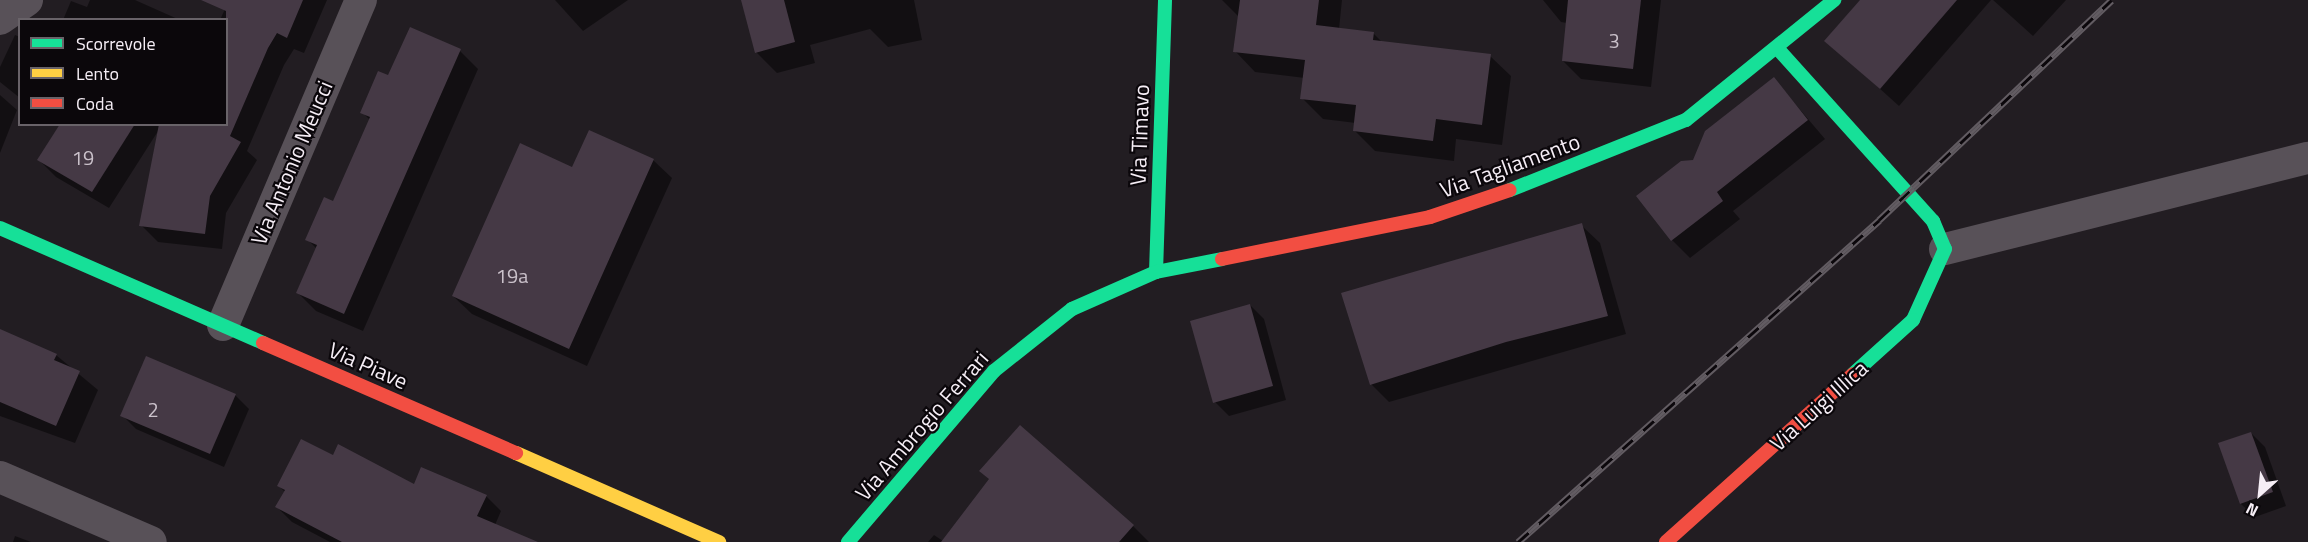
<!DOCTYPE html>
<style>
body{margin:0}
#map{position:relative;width:2308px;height:542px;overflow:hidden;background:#221d22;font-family:"Titillium Web",sans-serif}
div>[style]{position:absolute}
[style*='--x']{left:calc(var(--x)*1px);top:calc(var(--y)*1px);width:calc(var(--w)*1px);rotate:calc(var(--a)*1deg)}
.shadow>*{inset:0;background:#0007}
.building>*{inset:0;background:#453945}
.street>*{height:32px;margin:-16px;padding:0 16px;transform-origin:16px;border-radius:16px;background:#585158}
.fast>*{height:14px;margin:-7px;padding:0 7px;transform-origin:7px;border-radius:7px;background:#16e098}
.slow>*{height:14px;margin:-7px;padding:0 7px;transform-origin:7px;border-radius:7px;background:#ffcf43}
.jam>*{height:14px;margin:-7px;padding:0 7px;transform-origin:7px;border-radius:7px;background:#f24e42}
.rail>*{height:7px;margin-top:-3.5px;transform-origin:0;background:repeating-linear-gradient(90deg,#0b070b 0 14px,#625c62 0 28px);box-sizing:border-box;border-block:2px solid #625c62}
span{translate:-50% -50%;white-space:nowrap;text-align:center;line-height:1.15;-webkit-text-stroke:4.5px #0b070b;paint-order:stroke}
.number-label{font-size:20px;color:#cac1ca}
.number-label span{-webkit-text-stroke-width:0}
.street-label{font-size:22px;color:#f6eef6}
.legend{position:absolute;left:18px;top:18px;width:210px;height:108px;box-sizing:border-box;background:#0b070b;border:2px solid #696369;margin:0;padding:8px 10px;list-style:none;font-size:18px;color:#f6eef6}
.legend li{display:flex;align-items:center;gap:12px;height:30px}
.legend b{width:30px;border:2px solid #696369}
.north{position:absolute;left:2230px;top:464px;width:60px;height:60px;-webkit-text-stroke:4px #0b070b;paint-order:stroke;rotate:207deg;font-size:16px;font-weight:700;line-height:24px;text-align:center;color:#f6eef6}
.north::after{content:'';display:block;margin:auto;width:21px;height:27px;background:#f6eef6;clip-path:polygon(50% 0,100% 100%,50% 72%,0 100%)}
</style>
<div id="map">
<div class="shadow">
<div style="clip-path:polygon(90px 0,135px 0,180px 20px,63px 20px,71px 1px,87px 7px)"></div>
<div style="clip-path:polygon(229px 0,327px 0,304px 53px,294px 49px,284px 65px,247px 151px,257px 160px,226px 213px,222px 249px,158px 242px,141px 225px,160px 128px,109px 208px,56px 177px,39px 160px,62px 124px,226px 124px,226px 20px,220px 20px)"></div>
<div style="clip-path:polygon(555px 0,628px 0,583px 31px)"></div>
<div style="clip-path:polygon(742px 0,914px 0,922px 40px,888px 47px,870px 29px,810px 45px,815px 63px,777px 73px,756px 52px)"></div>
<div style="clip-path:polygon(1222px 0,1342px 0,1339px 29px,1373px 33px,1383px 43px,1490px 56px,1511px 76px,1502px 145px,1456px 139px,1454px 161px,1375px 151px,1355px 131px,1356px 123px,1323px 119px,1302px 98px,1305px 78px,1255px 72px,1235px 51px,1239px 17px)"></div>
<div style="clip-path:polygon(1543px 0,1661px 0,1651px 87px,1581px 79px,1563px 61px,1567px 23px,1561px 22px)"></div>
<div style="clip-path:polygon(1863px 0,1991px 0,1899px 106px,1827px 41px)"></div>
<div style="clip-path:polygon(1993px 0,2066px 0,2033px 36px)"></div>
<div style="clip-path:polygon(15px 35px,20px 37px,20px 98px,0 82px,0 67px)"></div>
<div style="clip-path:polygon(460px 51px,478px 69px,363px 331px,316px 311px,298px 293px,317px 249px,307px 239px,334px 203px,370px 120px,362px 112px,389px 77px)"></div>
<div style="clip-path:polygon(1774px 79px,1825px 139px,1733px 211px,1740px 219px,1690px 258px,1672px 240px,1694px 162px)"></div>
<div style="clip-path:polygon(0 95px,17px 110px,0 153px)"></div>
<div style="clip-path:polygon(653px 160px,672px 178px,587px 366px,472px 314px,453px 296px,573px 169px)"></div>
<div style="clip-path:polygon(1581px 225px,1600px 243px,1626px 334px,1389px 402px,1371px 384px)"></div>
<div style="clip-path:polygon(1250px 305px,1264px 319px,1286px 400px,1229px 416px,1215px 402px)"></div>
<div style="clip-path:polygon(0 331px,56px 355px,98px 390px,75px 443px,0 416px)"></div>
<div style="clip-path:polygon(235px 395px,249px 409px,224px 467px,136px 429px,122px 415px)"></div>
<div style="clip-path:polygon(2251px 433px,2265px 447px,2286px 506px,2255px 517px,2241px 504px,2220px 444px)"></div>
<div style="clip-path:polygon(333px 457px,414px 486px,486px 496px,501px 511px,495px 525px,534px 542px,330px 542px,292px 522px,277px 507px,285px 492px,278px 485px)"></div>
<div style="clip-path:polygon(1133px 526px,1149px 542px,928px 542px,934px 535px,943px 541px)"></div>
<div style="clip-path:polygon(15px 536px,31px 542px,13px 542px)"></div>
</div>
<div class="building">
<div style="clip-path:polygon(201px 0,303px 0,287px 38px,277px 33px,268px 48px,230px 136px,241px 142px,210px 196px,205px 234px,139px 226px,159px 124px,226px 124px,226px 11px)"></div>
<div style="clip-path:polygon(741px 0,784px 0,795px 42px,755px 53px)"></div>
<div style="clip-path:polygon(1240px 0,1319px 0,1316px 25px,1374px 32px,1373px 40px,1491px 54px,1482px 125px,1436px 119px,1433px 141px,1353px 131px,1356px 105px,1300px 99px,1305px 60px,1233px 52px)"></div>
<div style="clip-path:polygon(1568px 0,1641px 0,1633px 69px,1562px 61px)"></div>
<div style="clip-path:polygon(1860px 0,1957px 0,1880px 89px,1824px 41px)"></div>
<div style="clip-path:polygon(410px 27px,461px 49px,344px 314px,296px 293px,317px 245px,305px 240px,324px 197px,333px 201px,370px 117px,360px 113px,378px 71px,388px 75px)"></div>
<div style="clip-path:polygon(1774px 77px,1808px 120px,1717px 192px,1723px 201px,1671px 241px,1636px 196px,1681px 161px,1693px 160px,1705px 131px)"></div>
<div style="clip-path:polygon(60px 124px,135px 124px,92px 192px,37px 160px)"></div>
<div style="clip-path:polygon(589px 130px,654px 159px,569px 349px,452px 296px,520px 143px,572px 167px)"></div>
<div style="clip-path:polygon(1582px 223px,1608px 316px,1506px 342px,1370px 385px,1341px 293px)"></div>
<div style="clip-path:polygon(1250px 304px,1273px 386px,1213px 403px,1190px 321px)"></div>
<div style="clip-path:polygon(0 329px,57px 354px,54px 360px,80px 371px,56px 426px,0 402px)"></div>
<div style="clip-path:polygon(146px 356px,236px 394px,210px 454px,120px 416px)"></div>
<div style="clip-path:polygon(1020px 425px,1134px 525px,1119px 542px,941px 542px,989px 479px,979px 471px)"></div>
<div style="clip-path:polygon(2251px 432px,2273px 492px,2240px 504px,2218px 443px)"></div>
<div style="clip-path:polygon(301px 439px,333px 455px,338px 444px,414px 484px,421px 467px,487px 495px,477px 516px,538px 542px,342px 542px,275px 507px,285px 490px,277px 486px)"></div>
</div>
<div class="street">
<div style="--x:0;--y:19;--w:33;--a:-35"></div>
<div style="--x:1945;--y:249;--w:374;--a:-14.1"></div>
<div style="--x:223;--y:325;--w:353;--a:-67"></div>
<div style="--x:0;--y:477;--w:164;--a:23.3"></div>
</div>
<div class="fast">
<div style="--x:1778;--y:49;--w:232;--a:48"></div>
<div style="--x:1933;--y:221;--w:30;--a:67"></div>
<div style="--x:1945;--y:249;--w:78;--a:114.3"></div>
<div style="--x:1913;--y:320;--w:81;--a:138"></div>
<div style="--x:1510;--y:190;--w:189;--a:-21.7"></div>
<div style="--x:1686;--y:120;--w:191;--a:-39"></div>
<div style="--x:0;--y:228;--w:287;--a:23.6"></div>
<div style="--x:1156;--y:272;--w:272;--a:-88.1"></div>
<div style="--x:848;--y:542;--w:225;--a:-49.5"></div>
<div style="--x:994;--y:371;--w:100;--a:-38.5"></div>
<div style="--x:1072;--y:309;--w:92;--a:-23.8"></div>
<div style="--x:1156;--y:272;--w:67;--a:-11.1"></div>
</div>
<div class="slow">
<div style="--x:516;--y:453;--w:222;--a:23.7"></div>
</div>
<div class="jam">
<div style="--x:1222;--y:259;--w:212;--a:-11.4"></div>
<div style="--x:1430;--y:217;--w:84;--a:-18.6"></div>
<div style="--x:263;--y:343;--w:276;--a:23.5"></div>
<div style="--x:1666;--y:542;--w:251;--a:-41.9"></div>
</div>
<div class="rail">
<div style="--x:1518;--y:542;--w:484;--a:-41.7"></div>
<div style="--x:1879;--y:220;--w:320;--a:-43.4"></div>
</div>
<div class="number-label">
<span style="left:1614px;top:40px">3</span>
<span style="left:83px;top:157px">19</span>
<span style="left:512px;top:275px">19a</span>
<span style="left:153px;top:409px">2</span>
</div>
<div class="street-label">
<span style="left:1140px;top:135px;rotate:-88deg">Via Timavo</span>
<span style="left:292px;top:163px;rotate:-67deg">Via Antonio Meucci</span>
<span style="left:1510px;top:166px;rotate:-20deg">Via Tagliamento</span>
<span style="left:368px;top:366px;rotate:24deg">Via Piave</span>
<span style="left:1819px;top:406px;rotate:-42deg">Via Luigi Illica</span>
<span style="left:922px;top:426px;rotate:-49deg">Via Ambrogio Ferrari</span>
</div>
<ul class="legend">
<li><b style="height:8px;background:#16e098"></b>Scorrevole</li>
<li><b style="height:8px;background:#ffcf43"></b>Lento</li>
<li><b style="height:8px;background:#f24e42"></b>Coda</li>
</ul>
<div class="north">N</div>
</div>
